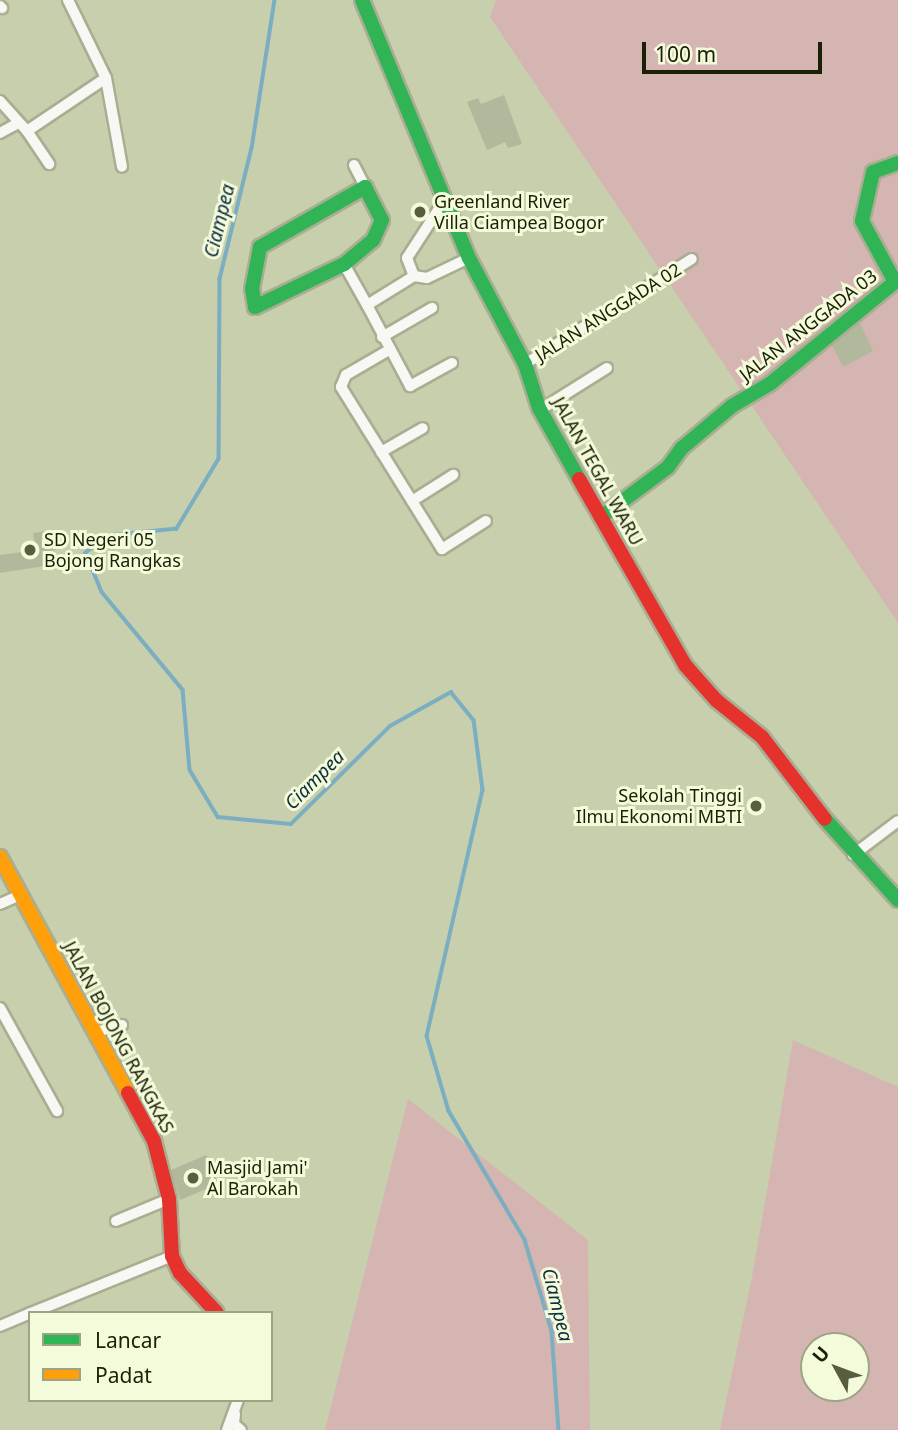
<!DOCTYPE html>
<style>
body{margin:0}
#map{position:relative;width:898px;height:1430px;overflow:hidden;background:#c8cfac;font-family:"Noto Sans",sans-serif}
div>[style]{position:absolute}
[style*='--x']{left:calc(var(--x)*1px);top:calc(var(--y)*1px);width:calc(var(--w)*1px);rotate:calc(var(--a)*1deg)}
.green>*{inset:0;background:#d4b5b1}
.stream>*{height:3.5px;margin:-1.75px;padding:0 1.75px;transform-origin:1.75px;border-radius:1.75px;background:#7caec1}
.building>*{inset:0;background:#b2b89b}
.roads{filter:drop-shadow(2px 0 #a9ae92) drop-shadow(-2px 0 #a9ae92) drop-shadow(0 2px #a9ae92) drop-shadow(0 -2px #a9ae92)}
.street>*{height:10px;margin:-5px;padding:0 5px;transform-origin:5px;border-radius:5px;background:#f7f8f3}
.fast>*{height:14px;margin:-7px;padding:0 7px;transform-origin:7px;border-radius:7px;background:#30b455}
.slow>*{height:14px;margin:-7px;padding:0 7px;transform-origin:7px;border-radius:7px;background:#ff9f0a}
.jam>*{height:14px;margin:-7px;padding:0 7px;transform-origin:7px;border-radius:7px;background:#e5322d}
.dots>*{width:19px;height:19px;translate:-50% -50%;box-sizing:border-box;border:4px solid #f4fbdb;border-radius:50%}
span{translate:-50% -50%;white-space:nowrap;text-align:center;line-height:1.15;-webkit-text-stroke:6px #f4fbdb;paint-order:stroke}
.poi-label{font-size:18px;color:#1b1f06}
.left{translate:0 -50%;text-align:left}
.right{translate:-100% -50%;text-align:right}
.street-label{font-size:18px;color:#1b1f06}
.water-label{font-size:19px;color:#0e2d3f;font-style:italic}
.legend{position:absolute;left:28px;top:1311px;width:245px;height:91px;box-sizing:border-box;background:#f4fbdb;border:2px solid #9da386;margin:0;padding:9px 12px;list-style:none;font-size:21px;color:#1b1f06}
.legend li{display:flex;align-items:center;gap:14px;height:35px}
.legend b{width:35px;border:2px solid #9da386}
.north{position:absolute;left:800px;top:1332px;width:70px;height:70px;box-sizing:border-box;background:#f4fbdb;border:2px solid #9da386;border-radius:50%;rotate:311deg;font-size:19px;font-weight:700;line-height:28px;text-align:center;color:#1b1f06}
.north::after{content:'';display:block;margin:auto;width:24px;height:32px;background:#585d40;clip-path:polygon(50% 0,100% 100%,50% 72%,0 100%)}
.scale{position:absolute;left:642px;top:42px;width:180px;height:32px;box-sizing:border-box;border:4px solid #1b1f06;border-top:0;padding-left:9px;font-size:21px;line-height:24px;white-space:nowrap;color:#1b1f06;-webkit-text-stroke:5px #f4fbdb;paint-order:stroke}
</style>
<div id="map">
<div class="green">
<div style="clip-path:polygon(496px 0,898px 0,898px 623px,490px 17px)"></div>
<div style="clip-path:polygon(evenodd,793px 1040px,898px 1087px,898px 1430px,720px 1430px,752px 1277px,793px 1040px,856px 1346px,856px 1388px,814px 1388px,814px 1346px,856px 1346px)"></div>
<div style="clip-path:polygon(408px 1099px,588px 1240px,590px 1430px,325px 1430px)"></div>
</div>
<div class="stream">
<div style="--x:275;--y:0;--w:150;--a:98.8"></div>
<div style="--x:252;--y:148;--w:135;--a:103.7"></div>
<div style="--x:220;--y:279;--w:180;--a:90.3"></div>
<div style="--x:219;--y:459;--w:82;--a:121"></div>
<div style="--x:177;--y:529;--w:68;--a:174.1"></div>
<div style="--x:109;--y:536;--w:29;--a:144"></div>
<div style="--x:86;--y:553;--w:42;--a:67.7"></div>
<div style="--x:102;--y:592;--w:127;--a:50.4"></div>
<div style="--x:183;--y:690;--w:80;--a:85"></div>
<div style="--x:190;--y:770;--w:55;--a:59.2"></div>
<div style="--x:218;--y:817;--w:73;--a:5.5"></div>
<div style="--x:291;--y:824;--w:139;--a:-44.7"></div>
<div style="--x:390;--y:726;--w:70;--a:-29.1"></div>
<div style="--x:451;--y:692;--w:36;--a:51"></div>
<div style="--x:474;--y:720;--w:71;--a:82.7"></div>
<div style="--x:483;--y:790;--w:252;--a:102.8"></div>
<div style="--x:427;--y:1036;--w:78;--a:73.7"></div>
<div style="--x:449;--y:1111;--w:150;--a:59.5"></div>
<div style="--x:525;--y:1240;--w:95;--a:73.5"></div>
<div style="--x:552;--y:1331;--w:99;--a:86"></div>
</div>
<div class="building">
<div style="clip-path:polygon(504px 95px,522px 144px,508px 148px,505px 142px,487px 150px,467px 102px,478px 98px,481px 104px)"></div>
<div style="clip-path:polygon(860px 323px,873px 351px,843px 367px,832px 345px)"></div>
<div style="clip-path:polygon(53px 530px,56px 550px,49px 551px,51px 565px,0 573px,0 555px,36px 550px,33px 533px)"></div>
<div style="clip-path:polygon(206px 1155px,218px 1184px,180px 1200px,171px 1170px)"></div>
</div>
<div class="roads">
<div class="street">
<div style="--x:0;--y:6;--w:3;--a:45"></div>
<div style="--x:106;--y:78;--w:90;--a:79.8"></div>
<div style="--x:0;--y:101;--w:40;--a:48"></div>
<div style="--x:27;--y:131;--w:95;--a:-33.9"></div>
<div style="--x:106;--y:78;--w:87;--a:-116"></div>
<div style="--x:27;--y:131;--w:40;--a:56"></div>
<div style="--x:0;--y:133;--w:18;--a:-29"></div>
<div style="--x:354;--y:165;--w:25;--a:63"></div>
<div style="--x:444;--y:201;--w:68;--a:123"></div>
<div style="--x:407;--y:258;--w:19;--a:69"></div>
<div style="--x:414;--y:276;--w:55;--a:148.3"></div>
<div style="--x:367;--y:305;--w:92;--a:62"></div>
<div style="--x:410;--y:386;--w:48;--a:-28.7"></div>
<div style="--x:344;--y:264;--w:47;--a:60.7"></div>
<div style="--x:414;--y:276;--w:13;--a:9"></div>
<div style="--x:427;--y:278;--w:47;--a:-25.5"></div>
<div style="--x:382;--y:337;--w:58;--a:-30.1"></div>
<div style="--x:389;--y:350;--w:50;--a:149.8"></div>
<div style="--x:346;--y:375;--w:13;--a:113"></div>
<div style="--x:341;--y:387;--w:191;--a:58.1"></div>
<div style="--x:442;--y:549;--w:52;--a:-32.5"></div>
<div style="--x:525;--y:364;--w:197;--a:-32.2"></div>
<div style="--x:540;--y:410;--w:79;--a:-32.1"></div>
<div style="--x:381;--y:452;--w:48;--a:-29.7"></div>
<div style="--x:412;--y:501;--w:49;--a:-32.4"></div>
<div style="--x:853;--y:855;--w:56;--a:-37.1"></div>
<div style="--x:0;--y:904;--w:24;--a:-24"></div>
<div style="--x:0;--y:1008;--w:118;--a:61"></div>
<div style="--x:96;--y:1032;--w:27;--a:-15"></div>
<div style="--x:116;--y:1221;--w:57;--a:-22.5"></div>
<div style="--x:31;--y:1313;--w:152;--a:-22"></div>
<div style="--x:0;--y:1326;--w:33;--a:-23"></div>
<div style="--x:235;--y:1414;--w:10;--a:96"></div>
<div style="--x:234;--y:1424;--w:9;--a:41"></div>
<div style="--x:227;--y:1430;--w:32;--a:-70"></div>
</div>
<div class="fast">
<div style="--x:362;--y:0;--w:279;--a:67.5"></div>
<div style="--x:469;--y:258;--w:120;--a:62.2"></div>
<div style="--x:525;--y:364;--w:46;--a:72.3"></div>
<div style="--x:539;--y:408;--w:81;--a:60.6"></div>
<div style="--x:365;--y:187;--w:37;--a:63"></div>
<div style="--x:382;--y:220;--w:22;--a:114"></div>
<div style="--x:373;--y:240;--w:38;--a:140"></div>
<div style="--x:344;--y:264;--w:99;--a:154.2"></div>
<div style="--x:255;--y:307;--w:18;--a:-99"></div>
<div style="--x:252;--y:289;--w:43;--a:-79.2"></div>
<div style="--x:260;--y:247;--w:121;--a:-29.7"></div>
<div style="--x:601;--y:517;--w:84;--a:-36.7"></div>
<div style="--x:668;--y:467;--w:24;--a:-54"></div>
<div style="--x:682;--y:448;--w:65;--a:-40"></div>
<div style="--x:732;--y:406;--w:45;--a:-30.5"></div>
<div style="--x:771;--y:383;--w:160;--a:-39.2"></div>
<div style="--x:895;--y:282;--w:69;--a:-118.4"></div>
<div style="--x:862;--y:221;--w:50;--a:-77.3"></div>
<div style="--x:873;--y:172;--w:27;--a:-20"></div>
<div style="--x:825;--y:819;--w:109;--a:48"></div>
</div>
<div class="slow">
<div style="--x:0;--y:857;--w:268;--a:61.5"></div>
</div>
<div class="jam">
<div style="--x:579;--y:479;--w:214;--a:60.3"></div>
<div style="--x:685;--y:665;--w:47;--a:48.5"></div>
<div style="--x:716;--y:700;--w:59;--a:38.8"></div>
<div style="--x:762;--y:737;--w:103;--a:52.5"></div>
<div style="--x:128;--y:1093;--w:55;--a:61.6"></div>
<div style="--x:154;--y:1141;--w:60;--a:75.5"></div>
<div style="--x:169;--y:1199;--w:57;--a:87"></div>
<div style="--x:172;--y:1256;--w:19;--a:65"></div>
<div style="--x:180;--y:1273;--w:54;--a:47.2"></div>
</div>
</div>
<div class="dots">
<div style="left:420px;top:212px;background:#585d40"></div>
<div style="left:30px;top:550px;background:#585d40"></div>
<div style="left:756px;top:806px;background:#585d40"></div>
<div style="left:193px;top:1178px;background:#585d40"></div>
</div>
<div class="poi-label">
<span class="left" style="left:434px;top:212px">Greenland River<br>Villa Ciampea Bogor</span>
<span class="left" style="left:44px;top:550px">SD Negeri 05<br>Bojong Rangkas</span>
<span class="right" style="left:742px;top:806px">Sekolah Tinggi<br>Ilmu Ekonomi MBTI</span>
<span class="left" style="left:207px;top:1178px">Masjid Jami'<br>Al Barokah</span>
</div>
<div class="street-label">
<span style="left:608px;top:312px;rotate:-32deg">JALAN ANGGADA 02</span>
<span style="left:808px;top:325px;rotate:-38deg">JALAN ANGGADA 03</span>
<span style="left:598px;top:471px;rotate:61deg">JALAN TEGAL WARU</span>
<span style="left:119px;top:1037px;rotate:62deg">JALAN BOJONG RANGKAS</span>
</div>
<div class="water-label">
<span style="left:220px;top:221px;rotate:-76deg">Ciampea</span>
<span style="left:315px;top:780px;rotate:-45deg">Ciampea</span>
<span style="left:557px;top:1305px;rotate:76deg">Ciampea</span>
</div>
<ul class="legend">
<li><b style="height:9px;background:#30b455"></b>Lancar</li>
<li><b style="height:9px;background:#ff9f0a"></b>Padat</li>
</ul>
<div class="north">U</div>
<div class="scale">100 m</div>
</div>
